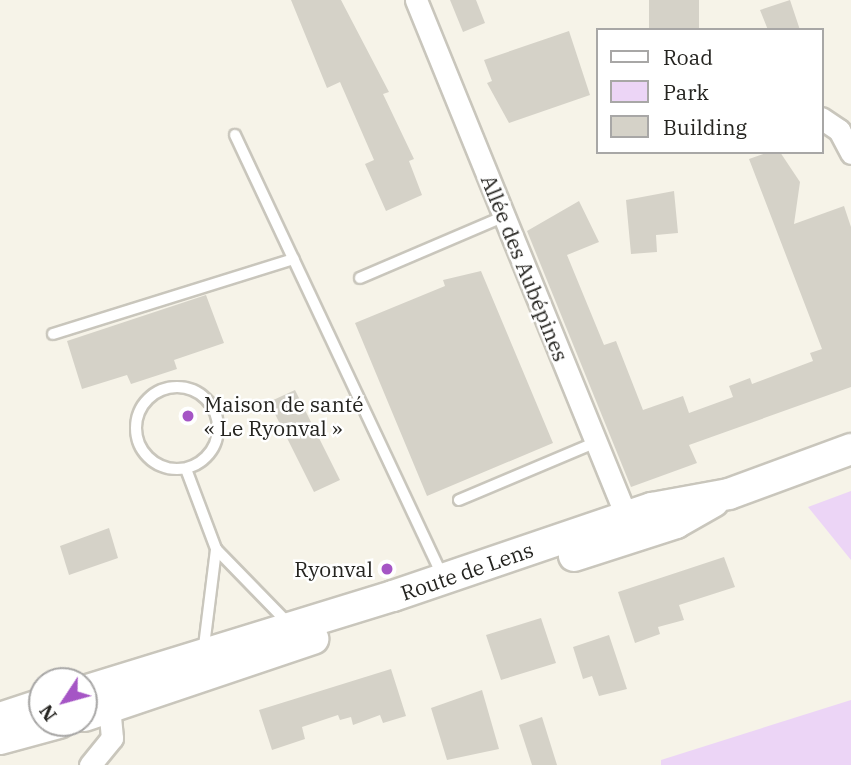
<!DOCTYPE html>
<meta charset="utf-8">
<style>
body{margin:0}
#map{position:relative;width:851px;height:765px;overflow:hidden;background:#f6f3e8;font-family:"IBM Plex Serif",serif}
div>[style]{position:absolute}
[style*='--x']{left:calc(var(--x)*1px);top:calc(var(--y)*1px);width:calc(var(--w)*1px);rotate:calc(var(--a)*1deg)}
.green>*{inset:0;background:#ecd5f6}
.building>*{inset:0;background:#d5d2c8}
.roads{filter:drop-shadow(2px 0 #c9c6bc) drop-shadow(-2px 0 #c9c6bc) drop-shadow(0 2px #c9c6bc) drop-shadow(0 -2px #c9c6bc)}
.service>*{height:10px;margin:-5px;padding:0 5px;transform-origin:5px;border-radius:5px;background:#fff}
.service>.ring{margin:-5px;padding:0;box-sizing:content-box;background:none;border:10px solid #fff;border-radius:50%}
.minor>*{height:21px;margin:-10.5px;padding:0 10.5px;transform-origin:10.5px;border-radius:10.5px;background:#fff}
.secondary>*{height:30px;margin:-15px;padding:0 15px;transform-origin:15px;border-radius:15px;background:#fff}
.dots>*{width:19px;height:19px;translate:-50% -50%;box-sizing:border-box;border:4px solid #fff;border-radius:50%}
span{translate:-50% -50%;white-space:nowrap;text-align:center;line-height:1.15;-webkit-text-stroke:5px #fff;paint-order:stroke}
.street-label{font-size:21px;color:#252420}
.poi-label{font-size:21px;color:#252420}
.left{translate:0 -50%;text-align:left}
.right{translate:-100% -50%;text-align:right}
.legend{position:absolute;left:596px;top:28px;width:228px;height:126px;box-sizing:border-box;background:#fff;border:2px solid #a8a7a6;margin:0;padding:9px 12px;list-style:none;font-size:21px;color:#252420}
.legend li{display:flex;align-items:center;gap:14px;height:35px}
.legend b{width:35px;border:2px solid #a8a7a6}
.north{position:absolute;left:28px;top:667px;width:70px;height:70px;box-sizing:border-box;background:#fff;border:2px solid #a8a7a6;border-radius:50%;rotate:234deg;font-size:19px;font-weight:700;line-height:28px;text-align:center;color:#252420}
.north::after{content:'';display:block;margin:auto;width:24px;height:32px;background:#a555c5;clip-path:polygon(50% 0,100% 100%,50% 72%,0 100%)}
</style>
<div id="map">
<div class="green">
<div style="clip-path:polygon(851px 491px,851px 560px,808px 507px)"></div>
<div style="clip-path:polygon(851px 700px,851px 765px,661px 765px,661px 760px)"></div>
</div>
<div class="building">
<div style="clip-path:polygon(291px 0,341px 0,389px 92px,383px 94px,414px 159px,409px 161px,422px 195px,386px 211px,365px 164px,374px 160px,340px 82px,327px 88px)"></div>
<div style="clip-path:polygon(450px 0,476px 0,485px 23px,463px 32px)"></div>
<div style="clip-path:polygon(649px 0,699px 0,699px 30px,649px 29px)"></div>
<div style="clip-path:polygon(790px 0,800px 30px,768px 30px,760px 10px)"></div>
<div style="clip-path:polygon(569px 31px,590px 95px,509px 123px,487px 83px,492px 81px,484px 60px)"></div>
<div style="clip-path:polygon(769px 152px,780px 152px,800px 182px,794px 224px,844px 206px,851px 227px,851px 387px,689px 445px,697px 463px,631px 487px,527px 231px,579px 201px,599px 242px,567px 255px,604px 345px,616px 341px,643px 410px,683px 396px,689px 413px,733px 397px,729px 386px,750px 378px,752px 384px,813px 361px,810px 353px,822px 349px,749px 159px)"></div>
<div style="clip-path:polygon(674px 191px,678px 233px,656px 235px,657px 252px,631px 254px,626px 200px)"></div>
<div style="clip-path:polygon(481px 271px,553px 443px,427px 496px,355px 323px,445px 286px,443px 280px)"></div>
<div style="clip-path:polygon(206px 295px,224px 343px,174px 360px,177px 369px,131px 384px,127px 375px,82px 389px,67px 341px)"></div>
<div style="clip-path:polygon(295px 390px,340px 480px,314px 492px,269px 402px)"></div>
<div style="clip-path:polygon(109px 528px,118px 558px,69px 575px,60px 546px)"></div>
<div style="clip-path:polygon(724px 557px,735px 587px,679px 605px,684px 620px,658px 627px,660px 634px,635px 643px,618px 592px)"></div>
<div style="clip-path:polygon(541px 618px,556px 663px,501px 680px,486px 635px)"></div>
<div style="clip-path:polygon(609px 635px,627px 689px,599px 696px,592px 676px,583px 679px,573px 647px)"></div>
<div style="clip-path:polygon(391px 669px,406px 716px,383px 723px,380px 715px,353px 725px,351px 717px,340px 720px,338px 715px,302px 727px,305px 739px,272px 750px,259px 710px)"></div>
<div style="clip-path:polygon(482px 690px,499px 749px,447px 760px,431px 708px)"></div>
<div style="clip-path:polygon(542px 717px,557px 765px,532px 765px,519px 725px)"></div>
</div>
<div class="roads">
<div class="service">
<div style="--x:235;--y:135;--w:486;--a:64.8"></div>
<div style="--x:360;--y:278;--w:158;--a:-23.2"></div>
<div style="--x:53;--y:334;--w:252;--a:-17.3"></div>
<div class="ring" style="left:136px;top:387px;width:72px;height:72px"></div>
<div style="--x:186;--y:469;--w:85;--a:69.4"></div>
<div style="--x:216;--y:549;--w:105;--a:45.8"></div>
<div style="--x:459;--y:500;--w:149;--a:-22.9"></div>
<div style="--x:203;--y:654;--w:106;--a:-82.9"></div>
</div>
<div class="minor">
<div style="--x:416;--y:0;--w:570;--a:67.84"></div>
<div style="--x:821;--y:118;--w:22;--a:34"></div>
<div style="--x:839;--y:130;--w:26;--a:62"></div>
<div style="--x:90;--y:765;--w:35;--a:-51"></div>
<div style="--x:112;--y:738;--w:43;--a:-95.3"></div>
</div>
<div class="secondary">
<div style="--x:574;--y:556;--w:107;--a:-17.9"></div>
<div style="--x:676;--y:523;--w:43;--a:-29.6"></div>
<div style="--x:84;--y:691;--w:323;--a:-17.1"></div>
<div style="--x:393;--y:596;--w:274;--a:-18.8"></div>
<div style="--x:652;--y:508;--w:78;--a:-10.3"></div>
<div style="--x:729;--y:494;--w:130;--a:-20.2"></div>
<div style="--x:84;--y:716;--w:242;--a:-18.6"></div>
<div style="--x:0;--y:718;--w:44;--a:-18.4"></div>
<div style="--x:0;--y:739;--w:61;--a:-15.2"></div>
</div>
</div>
<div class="dots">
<div style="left:188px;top:416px;background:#a555c5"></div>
<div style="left:387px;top:569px;background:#a555c5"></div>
</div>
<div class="street-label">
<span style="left:525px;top:268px;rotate:68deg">Allée des Aubépines</span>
<span style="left:467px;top:571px;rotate:-19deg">Route de Lens</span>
</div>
<div class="poi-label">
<span class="left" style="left:204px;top:416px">Maison de santé<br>« Le Ryonval »</span>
<span class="right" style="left:373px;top:569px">Ryonval</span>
</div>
<ul class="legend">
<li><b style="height:9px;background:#fff"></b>Road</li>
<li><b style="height:19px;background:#ecd5f6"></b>Park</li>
<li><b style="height:19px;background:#d5d2c8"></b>Building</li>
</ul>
<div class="north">N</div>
</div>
